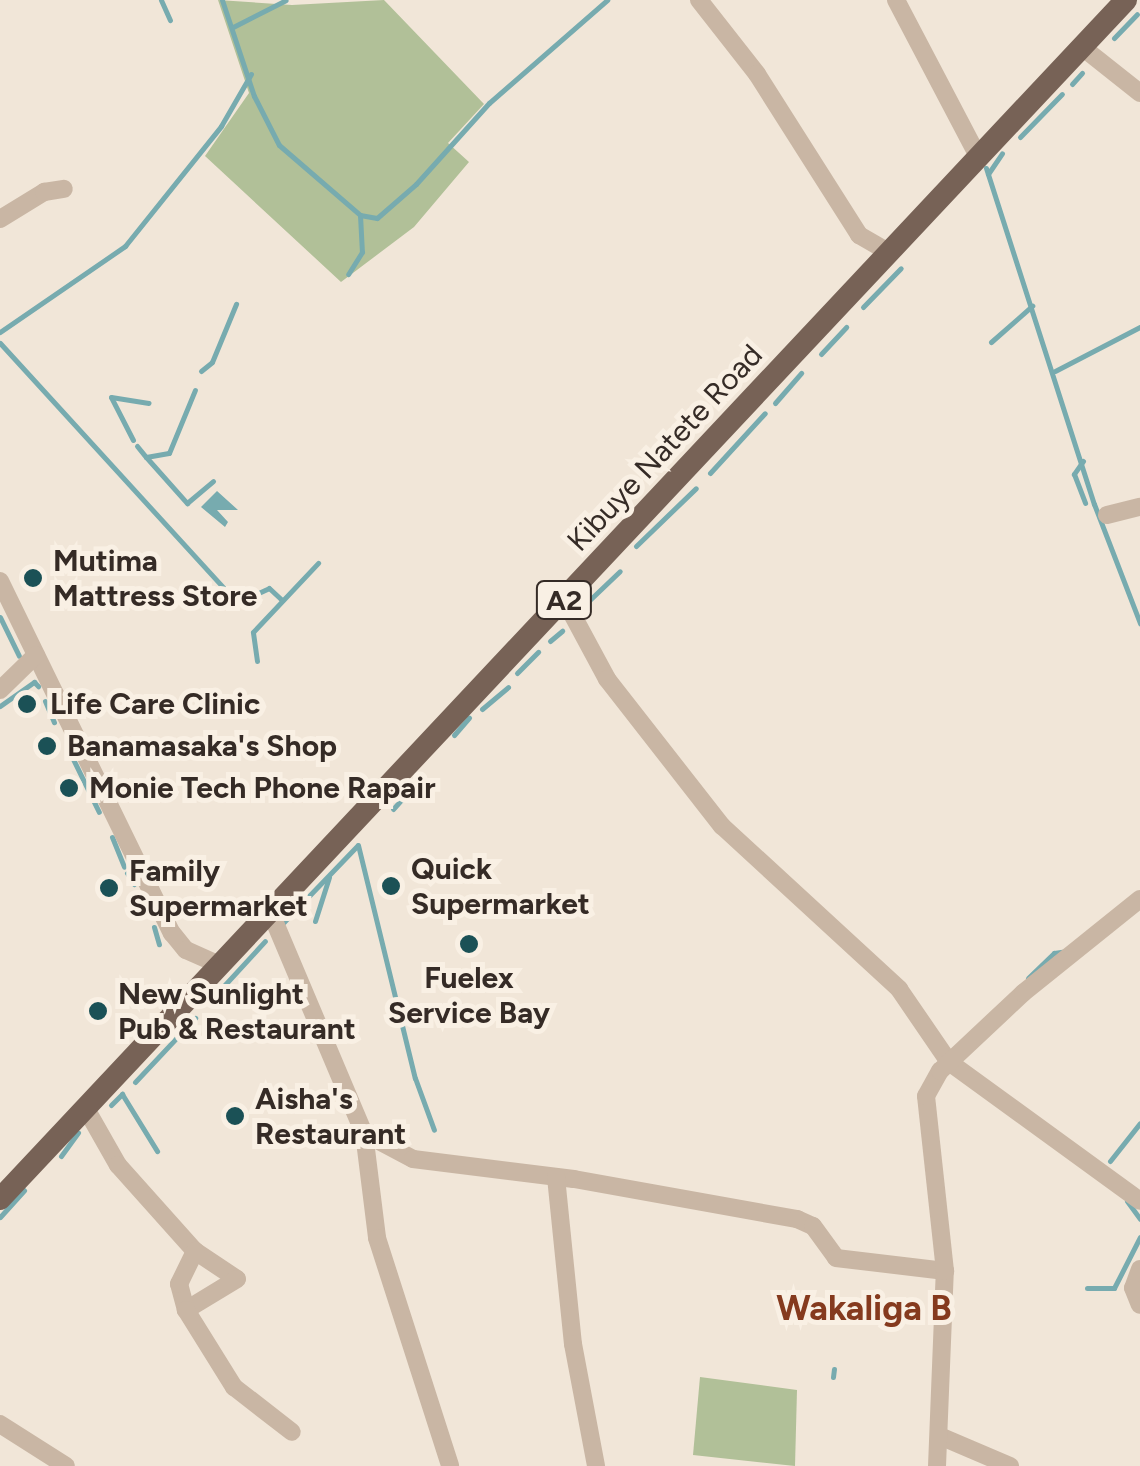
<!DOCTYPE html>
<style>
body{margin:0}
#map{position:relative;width:1140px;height:1466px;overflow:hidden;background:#f1e6d8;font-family:Figtree,sans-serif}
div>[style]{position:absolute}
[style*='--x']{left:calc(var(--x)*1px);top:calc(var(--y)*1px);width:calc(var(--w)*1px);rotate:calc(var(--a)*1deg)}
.green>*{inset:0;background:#b1c098}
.water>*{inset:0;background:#77abaf}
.stream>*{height:5px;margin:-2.5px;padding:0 2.5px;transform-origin:2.5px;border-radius:2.5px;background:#77abaf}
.minor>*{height:18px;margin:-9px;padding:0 9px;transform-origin:9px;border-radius:9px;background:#c9b6a4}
.major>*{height:22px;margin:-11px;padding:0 11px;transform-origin:11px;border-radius:11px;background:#776256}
.dots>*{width:28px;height:28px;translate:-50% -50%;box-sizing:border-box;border:5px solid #f9f0e4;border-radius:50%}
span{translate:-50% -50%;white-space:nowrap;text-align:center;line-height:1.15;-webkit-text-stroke:10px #f9f0e4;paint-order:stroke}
.shield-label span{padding:2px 8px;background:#f9f0e4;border:2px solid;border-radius:8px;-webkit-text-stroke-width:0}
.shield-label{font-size:28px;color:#352b26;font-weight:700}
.street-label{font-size:30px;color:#352b26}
.poi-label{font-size:30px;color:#352b26;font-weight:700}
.left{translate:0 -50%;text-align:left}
.quarter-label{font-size:35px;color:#853a1e;font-weight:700}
</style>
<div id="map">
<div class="green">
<div style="clip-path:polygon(218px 0,292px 5px,384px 0,484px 104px,448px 143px,469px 162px,414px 227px,341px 282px,205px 156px,249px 93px)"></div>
<div style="clip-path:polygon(700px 1377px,797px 1390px,795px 1466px,693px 1455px)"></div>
</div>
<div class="water">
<div style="clip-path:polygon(217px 491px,238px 510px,217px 510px,228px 522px,225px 527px,201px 507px)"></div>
</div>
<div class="stream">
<div style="--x:161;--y:0;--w:22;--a:66"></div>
<div style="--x:222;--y:0;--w:101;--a:71.6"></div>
<div style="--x:254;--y:96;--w:55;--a:63"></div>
<div style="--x:279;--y:145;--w:107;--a:40.8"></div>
<div style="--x:360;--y:215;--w:37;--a:87"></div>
<div style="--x:362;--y:252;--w:26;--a:122"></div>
<div style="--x:233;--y:27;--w:59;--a:-27"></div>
<div style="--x:1114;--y:38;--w:33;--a:-46"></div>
<div style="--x:1072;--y:84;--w:15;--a:-48"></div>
<div style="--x:1020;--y:137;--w:60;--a:-45.7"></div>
<div style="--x:986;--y:168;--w:353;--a:72.2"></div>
<div style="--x:1094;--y:504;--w:128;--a:68.9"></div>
<div style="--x:988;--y:174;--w:25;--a:-56"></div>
<div style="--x:360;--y:215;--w:17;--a:10"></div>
<div style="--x:377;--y:218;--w:52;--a:-41.1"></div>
<div style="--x:416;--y:184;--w:109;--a:-48"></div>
<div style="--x:489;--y:103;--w:157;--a:-41.1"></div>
<div style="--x:863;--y:307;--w:54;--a:-45.7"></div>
<div style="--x:0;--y:332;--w:152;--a:-34.5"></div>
<div style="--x:125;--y:246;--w:154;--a:-51.3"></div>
<div style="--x:221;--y:126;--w:60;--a:-60"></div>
<div style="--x:991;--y:342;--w:55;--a:-41.3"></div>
<div style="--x:0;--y:343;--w:352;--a:47.6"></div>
<div style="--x:237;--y:603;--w:35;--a:-25"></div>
<div style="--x:269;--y:588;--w:18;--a:43"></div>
<div style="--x:821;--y:354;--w:37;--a:-47"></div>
<div style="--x:201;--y:371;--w:14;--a:-39"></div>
<div style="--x:212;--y:362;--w:63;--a:-67.5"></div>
<div style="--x:1055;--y:371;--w:96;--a:-27.4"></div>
<div style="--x:775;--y:403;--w:40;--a:-49"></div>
<div style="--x:133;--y:440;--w:48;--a:-117.1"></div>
<div style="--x:111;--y:397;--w:38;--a:9"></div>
<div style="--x:137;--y:446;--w:14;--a:51"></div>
<div style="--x:146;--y:457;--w:23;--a:-10"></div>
<div style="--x:169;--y:453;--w:68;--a:-67.6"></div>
<div style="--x:146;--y:457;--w:62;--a:48.3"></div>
<div style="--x:187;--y:503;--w:34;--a:-40"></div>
<div style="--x:1083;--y:461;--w:16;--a:125"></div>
<div style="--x:1074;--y:474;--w:31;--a:69"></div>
<div style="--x:710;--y:473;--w:81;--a:-47.5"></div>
<div style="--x:636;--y:546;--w:83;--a:-44"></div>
<div style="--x:577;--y:612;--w:59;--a:-43.6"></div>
<div style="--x:0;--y:617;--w:43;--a:64"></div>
<div style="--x:550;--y:641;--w:16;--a:-40"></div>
<div style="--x:257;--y:661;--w:29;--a:-98"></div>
<div style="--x:253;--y:632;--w:95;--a:-46.7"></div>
<div style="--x:517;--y:673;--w:30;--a:-45"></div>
<div style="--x:45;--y:701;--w:23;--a:67"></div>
<div style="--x:0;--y:706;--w:42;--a:-35.2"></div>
<div style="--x:34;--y:682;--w:6;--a:45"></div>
<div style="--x:482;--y:709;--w:34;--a:-40"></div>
<div style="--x:454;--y:735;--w:23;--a:-49"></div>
<div style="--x:72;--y:757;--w:61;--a:63.9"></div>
<div style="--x:393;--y:809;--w:25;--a:-48"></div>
<div style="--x:112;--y:837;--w:32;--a:68"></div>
<div style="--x:358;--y:845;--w:240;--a:76.3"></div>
<div style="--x:415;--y:1078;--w:55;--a:69.9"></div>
<div style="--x:127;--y:873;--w:13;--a:58"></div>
<div style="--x:138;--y:895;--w:17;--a:66"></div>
<div style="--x:315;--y:921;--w:46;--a:-72.3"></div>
<div style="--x:280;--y:926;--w:112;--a:-46.1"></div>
<div style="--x:154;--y:927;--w:18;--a:74"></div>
<div style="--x:1028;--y:978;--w:36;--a:-44"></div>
<div style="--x:1054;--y:953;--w:12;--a:-9"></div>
<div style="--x:208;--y:1003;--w:84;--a:-47.4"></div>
<div style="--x:135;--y:1082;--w:88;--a:-46.8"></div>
<div style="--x:111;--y:1105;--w:16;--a:-45"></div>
<div style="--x:122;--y:1094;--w:67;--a:58.4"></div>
<div style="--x:61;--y:1156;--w:29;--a:-54"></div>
<div style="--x:1110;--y:1161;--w:48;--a:-51.7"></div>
<div style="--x:1127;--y:1201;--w:22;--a:54"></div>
<div style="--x:0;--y:1217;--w:36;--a:-48"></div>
<div style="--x:1087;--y:1288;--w:27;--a:0"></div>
<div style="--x:1114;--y:1288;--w:57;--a:-63"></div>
<div style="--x:833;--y:1377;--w:8;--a:-83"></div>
</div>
<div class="minor">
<div style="--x:699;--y:0;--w:94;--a:51.9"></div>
<div style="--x:757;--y:74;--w:191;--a:57.6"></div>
<div style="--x:859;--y:235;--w:34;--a:30"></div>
<div style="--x:896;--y:0;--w:178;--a:62.3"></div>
<div style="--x:1082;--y:47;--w:74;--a:38.4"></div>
<div style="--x:0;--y:219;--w:52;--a:-31.5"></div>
<div style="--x:44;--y:192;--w:20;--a:-9"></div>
<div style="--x:1107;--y:515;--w:34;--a:-14"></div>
<div style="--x:0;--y:581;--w:392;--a:64"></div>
<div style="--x:172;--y:933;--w:22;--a:51"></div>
<div style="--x:186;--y:950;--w:36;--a:24"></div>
<div style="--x:564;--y:599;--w:91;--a:61.7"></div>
<div style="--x:607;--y:679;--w:187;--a:52"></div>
<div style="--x:722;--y:826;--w:241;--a:42.6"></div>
<div style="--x:899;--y:989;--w:88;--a:55.6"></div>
<div style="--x:949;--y:1062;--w:236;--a:36"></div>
<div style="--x:0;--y:690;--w:50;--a:-44.2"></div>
<div style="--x:270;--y:911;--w:241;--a:67.1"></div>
<div style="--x:364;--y:1133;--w:106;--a:82.9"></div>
<div style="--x:377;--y:1238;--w:239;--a:72.2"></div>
<div style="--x:85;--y:1107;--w:67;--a:60.4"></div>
<div style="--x:118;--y:1165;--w:115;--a:48.2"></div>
<div style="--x:195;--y:1251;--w:50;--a:33.7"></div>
<div style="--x:237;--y:1279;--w:60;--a:148.7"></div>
<div style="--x:186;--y:1310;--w:27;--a:-105"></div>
<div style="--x:179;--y:1284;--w:37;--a:-64"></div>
<div style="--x:364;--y:1133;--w:55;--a:28"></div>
<div style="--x:413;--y:1159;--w:162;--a:7.1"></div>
<div style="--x:574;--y:1179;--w:227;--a:10.2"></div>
<div style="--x:797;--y:1219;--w:17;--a:24"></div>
<div style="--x:813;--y:1226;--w:39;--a:54"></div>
<div style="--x:836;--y:1258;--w:110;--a:6.8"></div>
<div style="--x:556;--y:1177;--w:168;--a:84.2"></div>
<div style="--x:573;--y:1344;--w:124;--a:79.3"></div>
<div style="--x:1140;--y:1269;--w:20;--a:110"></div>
<div style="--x:1133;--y:1288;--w:18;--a:68"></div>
<div style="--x:186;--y:1310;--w:91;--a:58.1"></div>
<div style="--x:234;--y:1387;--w:73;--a:37.8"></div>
<div style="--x:0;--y:1424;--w:78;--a:32.5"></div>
<div style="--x:942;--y:1437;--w:74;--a:23.1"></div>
<div style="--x:937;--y:1466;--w:195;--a:-87.7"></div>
<div style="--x:945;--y:1271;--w:176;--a:-96.2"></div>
<div style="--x:926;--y:1096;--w:29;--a:-61"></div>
<div style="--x:940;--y:1071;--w:114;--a:-43.2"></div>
<div style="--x:1023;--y:993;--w:150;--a:-38.8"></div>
</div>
<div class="major">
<div style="--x:0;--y:1199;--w:1645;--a:-46.8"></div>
</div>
<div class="dots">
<div style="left:33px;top:578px;background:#1b5156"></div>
<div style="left:27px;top:704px;background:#1b5156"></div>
<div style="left:47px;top:746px;background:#1b5156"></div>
<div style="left:69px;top:788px;background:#1b5156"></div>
<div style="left:391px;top:886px;background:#1b5156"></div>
<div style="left:109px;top:888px;background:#1b5156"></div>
<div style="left:469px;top:944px;background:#1b5156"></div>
<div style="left:98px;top:1011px;background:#1b5156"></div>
<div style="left:235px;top:1116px;background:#1b5156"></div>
</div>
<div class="shield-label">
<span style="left:564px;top:600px">A2</span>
</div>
<div class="street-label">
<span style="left:665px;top:448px;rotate:-47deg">Kibuye Natete Road</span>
</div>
<div class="poi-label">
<span class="left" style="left:53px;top:578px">Mutima<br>Mattress Store</span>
<span class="left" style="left:50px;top:704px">Life Care Clinic</span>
<span class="left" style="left:67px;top:746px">Banamasaka's Shop</span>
<span class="left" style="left:89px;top:788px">Monie Tech Phone Rapair</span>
<span class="left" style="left:411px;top:886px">Quick<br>Supermarket</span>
<span class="left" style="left:129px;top:888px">Family<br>Supermarket</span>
<span style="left:469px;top:995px">Fuelex<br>Service Bay</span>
<span class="left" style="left:118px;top:1011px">New Sunlight<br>Pub &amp; Restaurant</span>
<span class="left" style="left:255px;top:1116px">Aisha's<br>Restaurant</span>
</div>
<div class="quarter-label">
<span style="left:864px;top:1308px">Wakaliga B</span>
</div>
</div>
